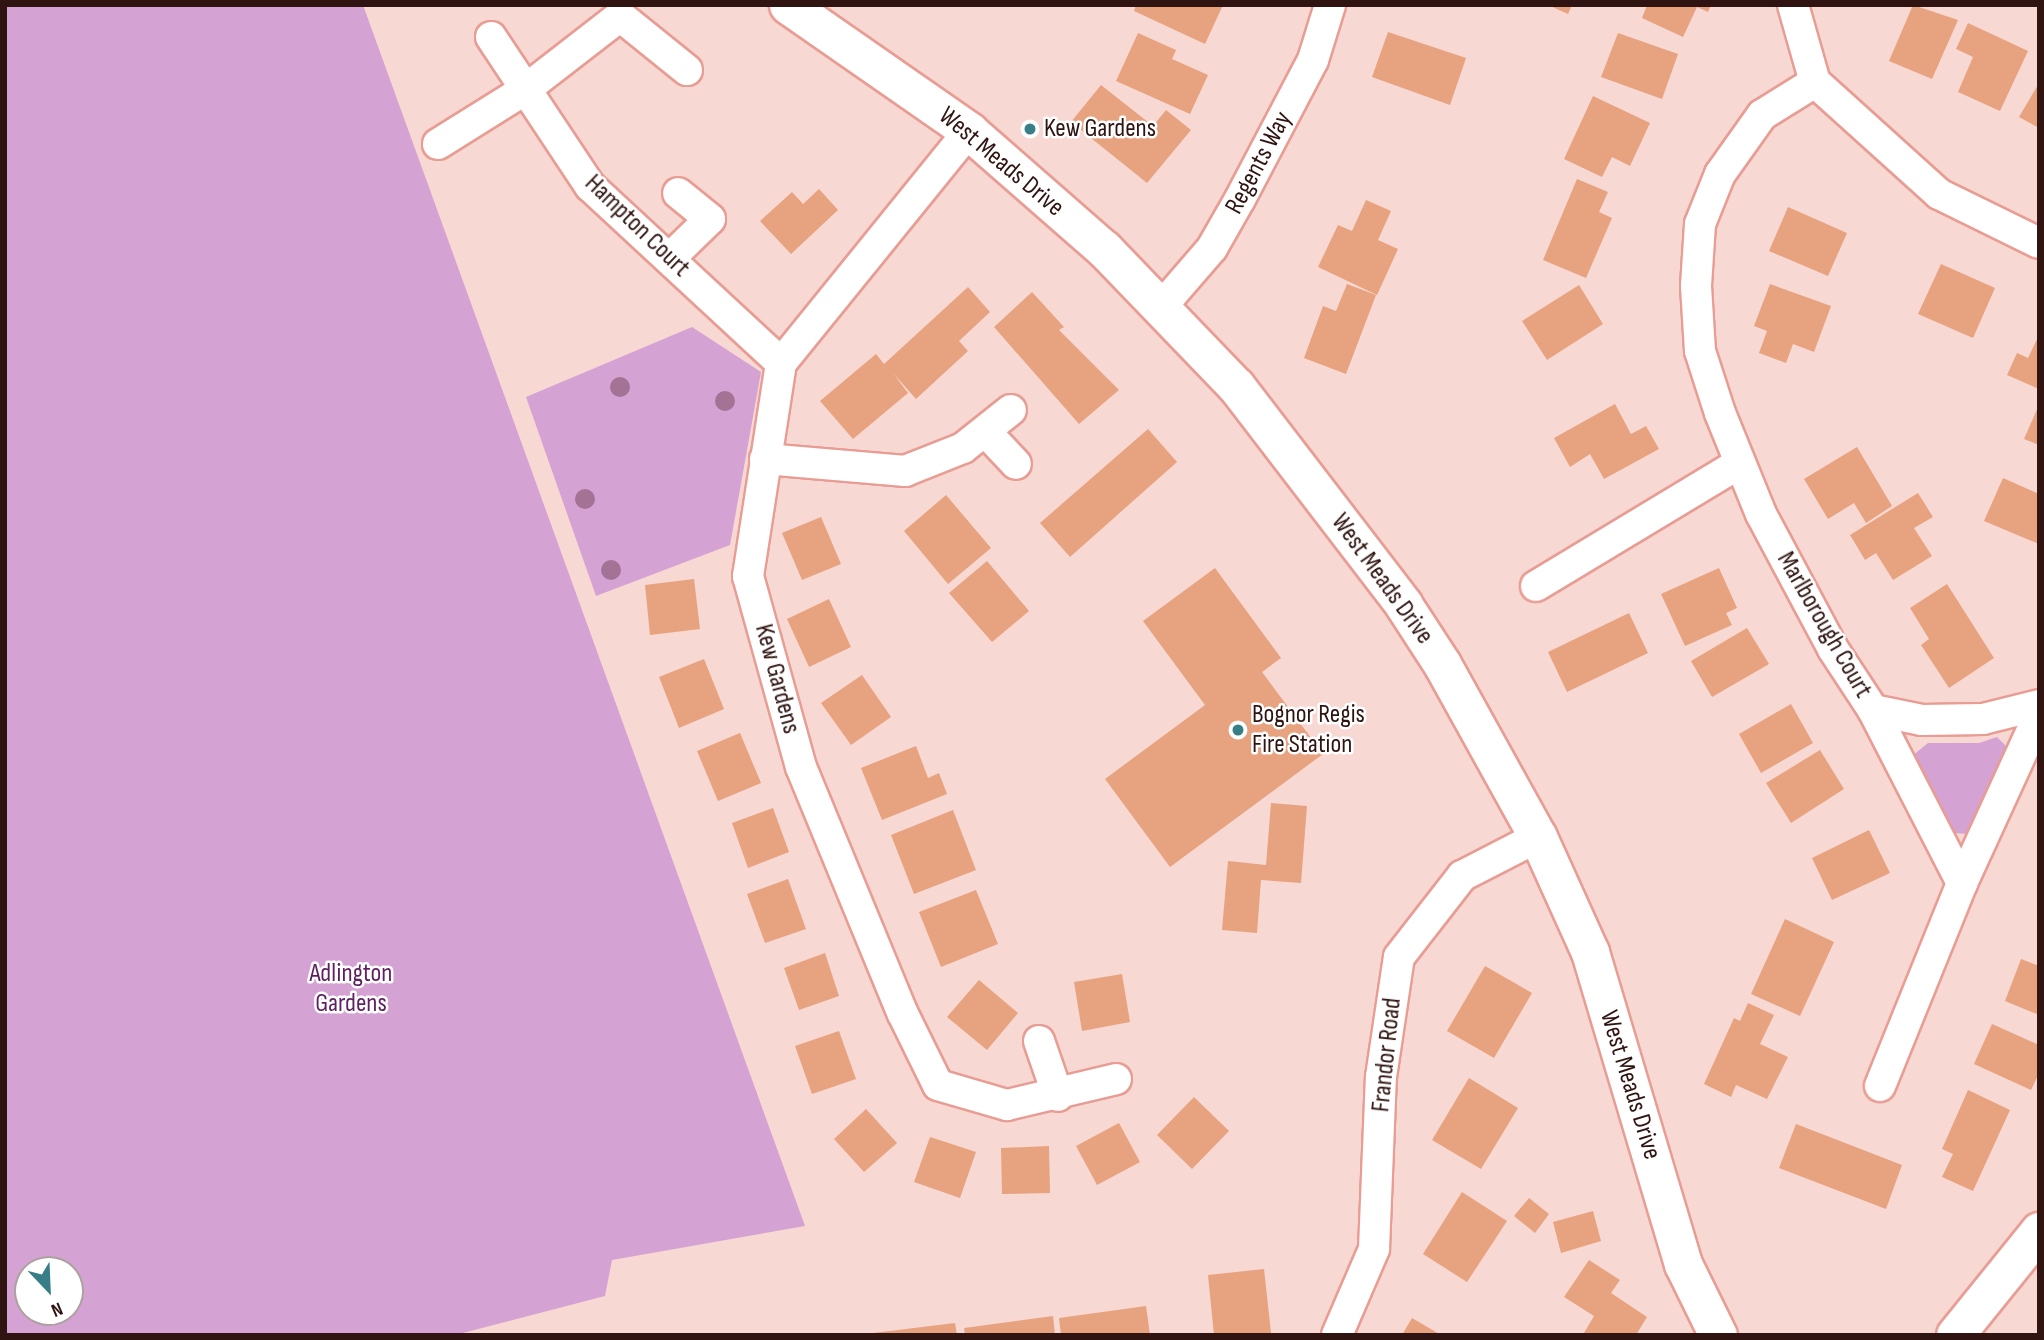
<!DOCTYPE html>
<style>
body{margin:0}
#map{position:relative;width:2044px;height:1340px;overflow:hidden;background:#f8d8d3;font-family:"Sofia Sans Condensed",sans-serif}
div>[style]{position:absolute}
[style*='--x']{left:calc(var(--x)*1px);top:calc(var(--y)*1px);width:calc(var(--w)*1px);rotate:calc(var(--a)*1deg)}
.green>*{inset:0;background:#d5a2d4}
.building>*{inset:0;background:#e7a27f}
.roads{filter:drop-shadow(2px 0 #e89d94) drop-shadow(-2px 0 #e89d94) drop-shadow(0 2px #e89d94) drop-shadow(0 -2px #e89d94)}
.minor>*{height:30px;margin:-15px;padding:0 15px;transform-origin:15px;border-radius:15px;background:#fff}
.tertiary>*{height:37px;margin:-18.5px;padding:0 18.5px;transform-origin:18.5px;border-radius:18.5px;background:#fff}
.trees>*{width:20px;height:20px;margin:-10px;border-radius:50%;background:#a47294}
.dots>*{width:19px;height:19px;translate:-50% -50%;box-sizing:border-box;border:4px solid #fff;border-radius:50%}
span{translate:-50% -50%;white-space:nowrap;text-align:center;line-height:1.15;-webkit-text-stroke:5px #fff;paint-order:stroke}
.poi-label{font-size:26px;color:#2f1411}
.left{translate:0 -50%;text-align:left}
.street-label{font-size:26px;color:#2f1411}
.park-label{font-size:26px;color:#5f1f60}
.frame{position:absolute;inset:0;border:7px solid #2f1411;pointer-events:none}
.north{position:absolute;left:14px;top:1256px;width:70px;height:70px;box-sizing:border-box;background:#fff;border:2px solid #aca1a0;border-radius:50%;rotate:157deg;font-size:19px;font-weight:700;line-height:28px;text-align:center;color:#2f1411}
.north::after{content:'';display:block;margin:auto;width:24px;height:32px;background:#377e87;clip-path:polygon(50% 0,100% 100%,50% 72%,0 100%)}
</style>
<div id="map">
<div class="green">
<div style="clip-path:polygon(evenodd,5px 5px,363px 5px,805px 1226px,612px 1260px,605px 1296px,455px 1335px,5px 1335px,5px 5px,28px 1270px,70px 1270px,70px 1312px,28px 1312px,28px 1270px)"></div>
<div style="clip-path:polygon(692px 327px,761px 372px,730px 545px,596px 596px,526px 397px)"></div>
<div style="clip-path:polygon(1997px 737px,2009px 749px,1970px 834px,1952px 833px,1912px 756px,1928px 743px,1979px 743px)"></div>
</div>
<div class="building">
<div style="clip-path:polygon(1136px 5px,1223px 5px,1205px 44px,1134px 11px)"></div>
<div style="clip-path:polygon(1548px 5px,1572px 5px,1568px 14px)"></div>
<div style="clip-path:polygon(1647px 5px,1711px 5px,1708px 12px,1697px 7px,1683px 37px,1642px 18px)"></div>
<div style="clip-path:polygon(1913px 5px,1958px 20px,1932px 79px,1889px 61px)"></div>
<div style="clip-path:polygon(1968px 23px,2028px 51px,2000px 111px,1958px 92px,1973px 57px,1956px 49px)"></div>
<div style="clip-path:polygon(1388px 32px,1466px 58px,1450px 105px,1372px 77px)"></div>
<div style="clip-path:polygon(1138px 33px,1176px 50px,1172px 59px,1208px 75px,1190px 114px,1116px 81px)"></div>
<div style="clip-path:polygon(1618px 33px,1678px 54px,1662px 99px,1601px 77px)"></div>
<div style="clip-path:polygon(2039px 83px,2039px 128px,2019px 117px)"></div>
<div style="clip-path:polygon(1101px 85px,1153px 126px,1166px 110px,1191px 130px,1147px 183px,1071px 122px)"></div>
<div style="clip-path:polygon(1593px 96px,1650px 123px,1630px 166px,1612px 157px,1602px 177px,1564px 159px)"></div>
<div style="clip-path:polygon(1577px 179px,1608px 192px,1599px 212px,1612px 218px,1586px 278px,1543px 260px)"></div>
<div style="clip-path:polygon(819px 189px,838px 210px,791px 254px,760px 221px,792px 192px,803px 204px)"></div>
<div style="clip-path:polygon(1366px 200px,1391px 211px,1378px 240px,1398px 249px,1377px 295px,1318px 267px,1338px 225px,1352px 231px)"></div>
<div style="clip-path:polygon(1788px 207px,1847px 233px,1828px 276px,1769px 251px)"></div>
<div style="clip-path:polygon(1941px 264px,1995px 288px,1973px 338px,1918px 314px)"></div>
<div style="clip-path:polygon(1347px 284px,1376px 295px,1346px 374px,1304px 358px,1323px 306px,1336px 311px)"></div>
<div style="clip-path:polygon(1770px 284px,1831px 306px,1814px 352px,1793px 344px,1786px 363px,1759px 353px,1767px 331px,1754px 326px)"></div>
<div style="clip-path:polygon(1579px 285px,1603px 324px,1547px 360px,1522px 321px)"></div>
<div style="clip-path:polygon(968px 287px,990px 312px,959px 341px,968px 351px,916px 399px,893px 373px,908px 393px,853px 439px,820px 401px,876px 354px,884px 364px)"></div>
<div style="clip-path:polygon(1032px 292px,1064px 327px,1059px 330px,1119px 390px,1079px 424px,994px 327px)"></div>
<div style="clip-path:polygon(2039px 335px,2039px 389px,2007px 375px,2017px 353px,2028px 358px)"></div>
<div style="clip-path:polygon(1615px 404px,1631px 434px,1646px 426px,1659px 449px,1604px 479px,1590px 454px,1570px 467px,1554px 438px)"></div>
<div style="clip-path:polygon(2039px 405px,2039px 445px,2024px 439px)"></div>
<div style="clip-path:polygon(1148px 429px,1177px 462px,1070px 557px,1040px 523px)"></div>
<div style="clip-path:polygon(1857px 447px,1892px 506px,1866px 523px,1854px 503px,1828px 519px,1804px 479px)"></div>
<div style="clip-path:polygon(2003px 478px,2039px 494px,2039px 544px,1984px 521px)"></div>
<div style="clip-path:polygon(1918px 493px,1933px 517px,1914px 528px,1932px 556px,1893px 580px,1876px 553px,1865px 560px,1850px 535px)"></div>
<div style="clip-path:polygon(946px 495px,991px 548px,948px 584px,904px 531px)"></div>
<div style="clip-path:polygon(821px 517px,841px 564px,802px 580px,782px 533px)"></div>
<div style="clip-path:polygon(987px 561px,1029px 611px,992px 642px,949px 593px)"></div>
<div style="clip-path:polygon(1215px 568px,1281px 658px,1262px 672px,1323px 754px,1170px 867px,1105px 779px,1205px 705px,1143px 621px)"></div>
<div style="clip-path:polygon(1719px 568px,1737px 608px,1726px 613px,1732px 625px,1685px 646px,1661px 594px)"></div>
<div style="clip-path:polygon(694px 579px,700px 629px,650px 635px,645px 585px)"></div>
<div style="clip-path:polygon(1947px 584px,1994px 658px,1949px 688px,1921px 645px,1929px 639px,1910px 608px)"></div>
<div style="clip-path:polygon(829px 599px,851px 647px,809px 667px,787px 619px)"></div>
<div style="clip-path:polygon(1629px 613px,1648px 653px,1567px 692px,1548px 652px)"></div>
<div style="clip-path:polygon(1747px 628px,1769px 664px,1712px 697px,1691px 661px)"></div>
<div style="clip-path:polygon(704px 659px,724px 709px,679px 728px,659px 677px)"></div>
<div style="clip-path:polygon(862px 675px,891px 717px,851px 745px,821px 703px)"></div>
<div style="clip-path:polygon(1791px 704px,1813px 743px,1761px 773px,1739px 734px)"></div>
<div style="clip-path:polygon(740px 733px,761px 783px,718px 801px,697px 751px)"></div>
<div style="clip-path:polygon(916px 746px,928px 778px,939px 773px,947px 794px,882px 820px,861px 768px)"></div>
<div style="clip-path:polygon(1820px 750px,1844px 789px,1791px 823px,1766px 783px)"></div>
<div style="clip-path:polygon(1271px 803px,1307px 806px,1301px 883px,1261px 880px,1257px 933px,1222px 930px,1228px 861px,1266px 865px)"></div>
<div style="clip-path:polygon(773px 808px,789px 852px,748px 868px,732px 823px)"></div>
<div style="clip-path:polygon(953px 810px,976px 870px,914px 894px,891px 835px)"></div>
<div style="clip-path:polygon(1869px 830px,1890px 873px,1832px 900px,1812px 858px)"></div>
<div style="clip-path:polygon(788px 879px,806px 929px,765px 943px,747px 894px)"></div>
<div style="clip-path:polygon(976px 890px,998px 944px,941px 967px,919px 912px)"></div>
<div style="clip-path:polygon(1785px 919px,1834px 942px,1800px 1016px,1751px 994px)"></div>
<div style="clip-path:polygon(825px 953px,839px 996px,799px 1010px,784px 968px)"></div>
<div style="clip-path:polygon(2021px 959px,2039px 966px,2039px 1015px,2005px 1001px)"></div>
<div style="clip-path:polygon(1485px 966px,1532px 993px,1494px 1058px,1447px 1031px)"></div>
<div style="clip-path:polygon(1122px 974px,1130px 1022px,1082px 1031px,1074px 982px)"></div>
<div style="clip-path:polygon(979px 980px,1018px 1013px,987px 1050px,947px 1017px)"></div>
<div style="clip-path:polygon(1748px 1003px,1774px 1015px,1760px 1044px,1788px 1057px,1767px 1099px,1736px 1085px,1731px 1097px,1704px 1084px,1734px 1018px,1740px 1021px)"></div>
<div style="clip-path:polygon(1992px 1024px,2039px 1045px,2039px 1073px,2031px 1090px,1974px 1064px)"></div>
<div style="clip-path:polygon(839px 1031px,856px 1079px,812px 1094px,795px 1046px)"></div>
<div style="clip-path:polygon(1469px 1078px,1518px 1108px,1481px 1169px,1432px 1140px)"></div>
<div style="clip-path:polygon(1968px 1090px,2010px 1110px,1973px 1191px,1942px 1177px,1953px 1154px,1942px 1149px)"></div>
<div style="clip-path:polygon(1194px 1097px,1229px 1131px,1192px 1169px,1157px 1135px)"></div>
<div style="clip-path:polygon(866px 1109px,897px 1143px,864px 1172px,834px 1139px)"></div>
<div style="clip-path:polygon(1119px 1123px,1140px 1162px,1097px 1185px,1076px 1146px)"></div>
<div style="clip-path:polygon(1796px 1124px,1902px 1165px,1886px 1209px,1779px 1168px)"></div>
<div style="clip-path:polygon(930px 1137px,976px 1152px,960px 1198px,914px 1182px)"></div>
<div style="clip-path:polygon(1049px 1146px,1050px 1193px,1002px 1194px,1001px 1148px)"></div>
<div style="clip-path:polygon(1462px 1192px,1507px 1221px,1467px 1282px,1423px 1254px)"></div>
<div style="clip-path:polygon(1529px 1198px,1549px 1214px,1535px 1233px,1514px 1216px)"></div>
<div style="clip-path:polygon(1593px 1211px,1601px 1241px,1561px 1253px,1553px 1222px)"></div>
<div style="clip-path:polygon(1589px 1260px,1620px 1280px,1611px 1293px,1647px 1317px,1636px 1335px,1584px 1333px,1594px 1316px,1564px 1297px)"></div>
<div style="clip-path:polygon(1264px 1269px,1271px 1333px,1214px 1335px,1208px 1275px)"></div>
<div style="clip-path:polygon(1146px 1306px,1150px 1335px,1061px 1335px,1059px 1318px)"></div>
<div style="clip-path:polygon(1053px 1316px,1055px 1335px,965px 1335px,964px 1328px)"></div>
<div style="clip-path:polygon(1412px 1318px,1441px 1335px,1402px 1335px)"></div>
<div style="clip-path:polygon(955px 1323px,957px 1335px,873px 1335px,873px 1333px)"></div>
</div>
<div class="roads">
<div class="minor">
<div style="--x:1793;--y:5;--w:80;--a:74.1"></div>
<div style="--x:1815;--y:82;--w:167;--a:42.1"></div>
<div style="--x:1939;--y:194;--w:111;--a:26.1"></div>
<div style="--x:491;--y:37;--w:179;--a:56.4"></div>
<div style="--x:590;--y:186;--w:260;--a:42.8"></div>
<div style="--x:1815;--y:82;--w:62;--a:148.1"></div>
<div style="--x:1762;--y:115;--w:72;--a:125.4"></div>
<div style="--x:1720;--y:174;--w:54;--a:111.8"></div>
<div style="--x:1700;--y:224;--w:62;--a:93.7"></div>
<div style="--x:1696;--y:286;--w:65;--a:86.5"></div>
<div style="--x:1700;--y:351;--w:65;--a:72.1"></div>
<div style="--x:1720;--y:413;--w:109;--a:67.9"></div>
<div style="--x:1761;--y:514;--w:153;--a:61.9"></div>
<div style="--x:1833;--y:649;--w:73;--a:56.7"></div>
<div style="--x:1873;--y:710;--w:50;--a:11.5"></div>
<div style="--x:1922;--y:720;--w:61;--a:-0.9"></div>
<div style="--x:1983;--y:719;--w:58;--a:-14"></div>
<div style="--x:969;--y:131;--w:299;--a:129"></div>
<div style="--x:781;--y:363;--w:216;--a:98.8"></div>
<div style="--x:748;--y:576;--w:198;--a:74.5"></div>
<div style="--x:801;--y:767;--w:267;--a:67.6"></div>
<div style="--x:903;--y:1014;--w:79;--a:63.8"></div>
<div style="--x:938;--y:1085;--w:72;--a:16.2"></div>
<div style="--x:1007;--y:1105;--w:112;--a:-13.4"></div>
<div style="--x:438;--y:144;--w:104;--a:-32"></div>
<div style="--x:526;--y:89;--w:119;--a:-37.8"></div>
<div style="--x:620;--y:16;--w:86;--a:38.9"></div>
<div style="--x:669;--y:259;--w:57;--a:-44.3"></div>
<div style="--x:710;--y:219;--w:41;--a:-140.9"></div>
<div style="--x:1162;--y:306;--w:77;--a:-49.2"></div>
<div style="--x:1212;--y:248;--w:56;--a:-60.3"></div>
<div style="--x:1240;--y:199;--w:157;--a:-62.3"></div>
<div style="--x:1313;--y:60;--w:58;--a:-72.8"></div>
<div style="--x:985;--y:431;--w:45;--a:46.8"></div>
<div style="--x:765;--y:459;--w:141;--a:4.9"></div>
<div style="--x:905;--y:471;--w:62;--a:-21.6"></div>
<div style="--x:963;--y:448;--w:61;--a:-38.4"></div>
<div style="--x:1536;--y:586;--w:236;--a:-31.1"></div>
<div style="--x:1873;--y:710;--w:195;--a:62.8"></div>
<div style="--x:1039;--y:1041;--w:58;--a:70.9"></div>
<div style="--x:1880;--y:1086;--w:219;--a:-68"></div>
<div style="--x:1962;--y:883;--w:185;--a:-65.4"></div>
<div style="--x:1337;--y:1335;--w:94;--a:-66.7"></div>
<div style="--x:1374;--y:1249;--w:172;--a:-87.7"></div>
<div style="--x:1381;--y:1077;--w:121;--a:-81.5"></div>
<div style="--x:1399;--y:957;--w:103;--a:-52.1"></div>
<div style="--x:1462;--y:876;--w:85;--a:-27.2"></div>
</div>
<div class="tertiary">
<div style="--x:788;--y:5;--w:221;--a:34.8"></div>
<div style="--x:969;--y:131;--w:179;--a:41.2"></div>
<div style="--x:1104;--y:249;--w:190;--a:46.1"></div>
<div style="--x:1236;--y:386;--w:275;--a:52.5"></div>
<div style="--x:1403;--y:604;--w:72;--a:57"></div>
<div style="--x:1442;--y:664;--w:198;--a:61"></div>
<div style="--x:1538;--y:837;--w:126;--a:65.7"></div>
<div style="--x:1590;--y:952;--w:326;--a:73.4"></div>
<div style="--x:1683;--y:1264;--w:79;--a:63.8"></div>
<div style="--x:1955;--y:1335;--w:134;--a:-51.1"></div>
</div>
</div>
<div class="trees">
<div style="left:620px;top:387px"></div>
<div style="left:725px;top:401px"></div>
<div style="left:585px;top:499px"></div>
<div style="left:611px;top:570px"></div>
</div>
<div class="dots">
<div style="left:1030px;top:129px;background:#377e87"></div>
<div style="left:1238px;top:730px;background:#377e87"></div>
</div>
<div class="poi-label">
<span class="left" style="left:1044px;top:129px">Kew Gardens</span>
<span class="left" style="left:1252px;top:730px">Bognor Regis<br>Fire Station</span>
</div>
<div class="street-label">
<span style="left:1001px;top:162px;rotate:40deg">West Meads Drive</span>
<span style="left:1259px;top:163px;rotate:-62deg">Regents Way</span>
<span style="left:637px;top:226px;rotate:44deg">Hampton Court</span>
<span style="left:1382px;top:579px;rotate:54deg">West Meads Drive</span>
<span style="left:1824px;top:625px;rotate:60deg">Marlborough Court</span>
<span style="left:777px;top:679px;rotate:75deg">Kew Gardens</span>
<span style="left:1387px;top:1055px;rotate:-84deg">Frandor Road</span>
<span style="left:1630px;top:1085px;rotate:73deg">West Meads Drive</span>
</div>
<div class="park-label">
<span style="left:351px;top:989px">Adlington<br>Gardens</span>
</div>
<div class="frame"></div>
<div class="north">N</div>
</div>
